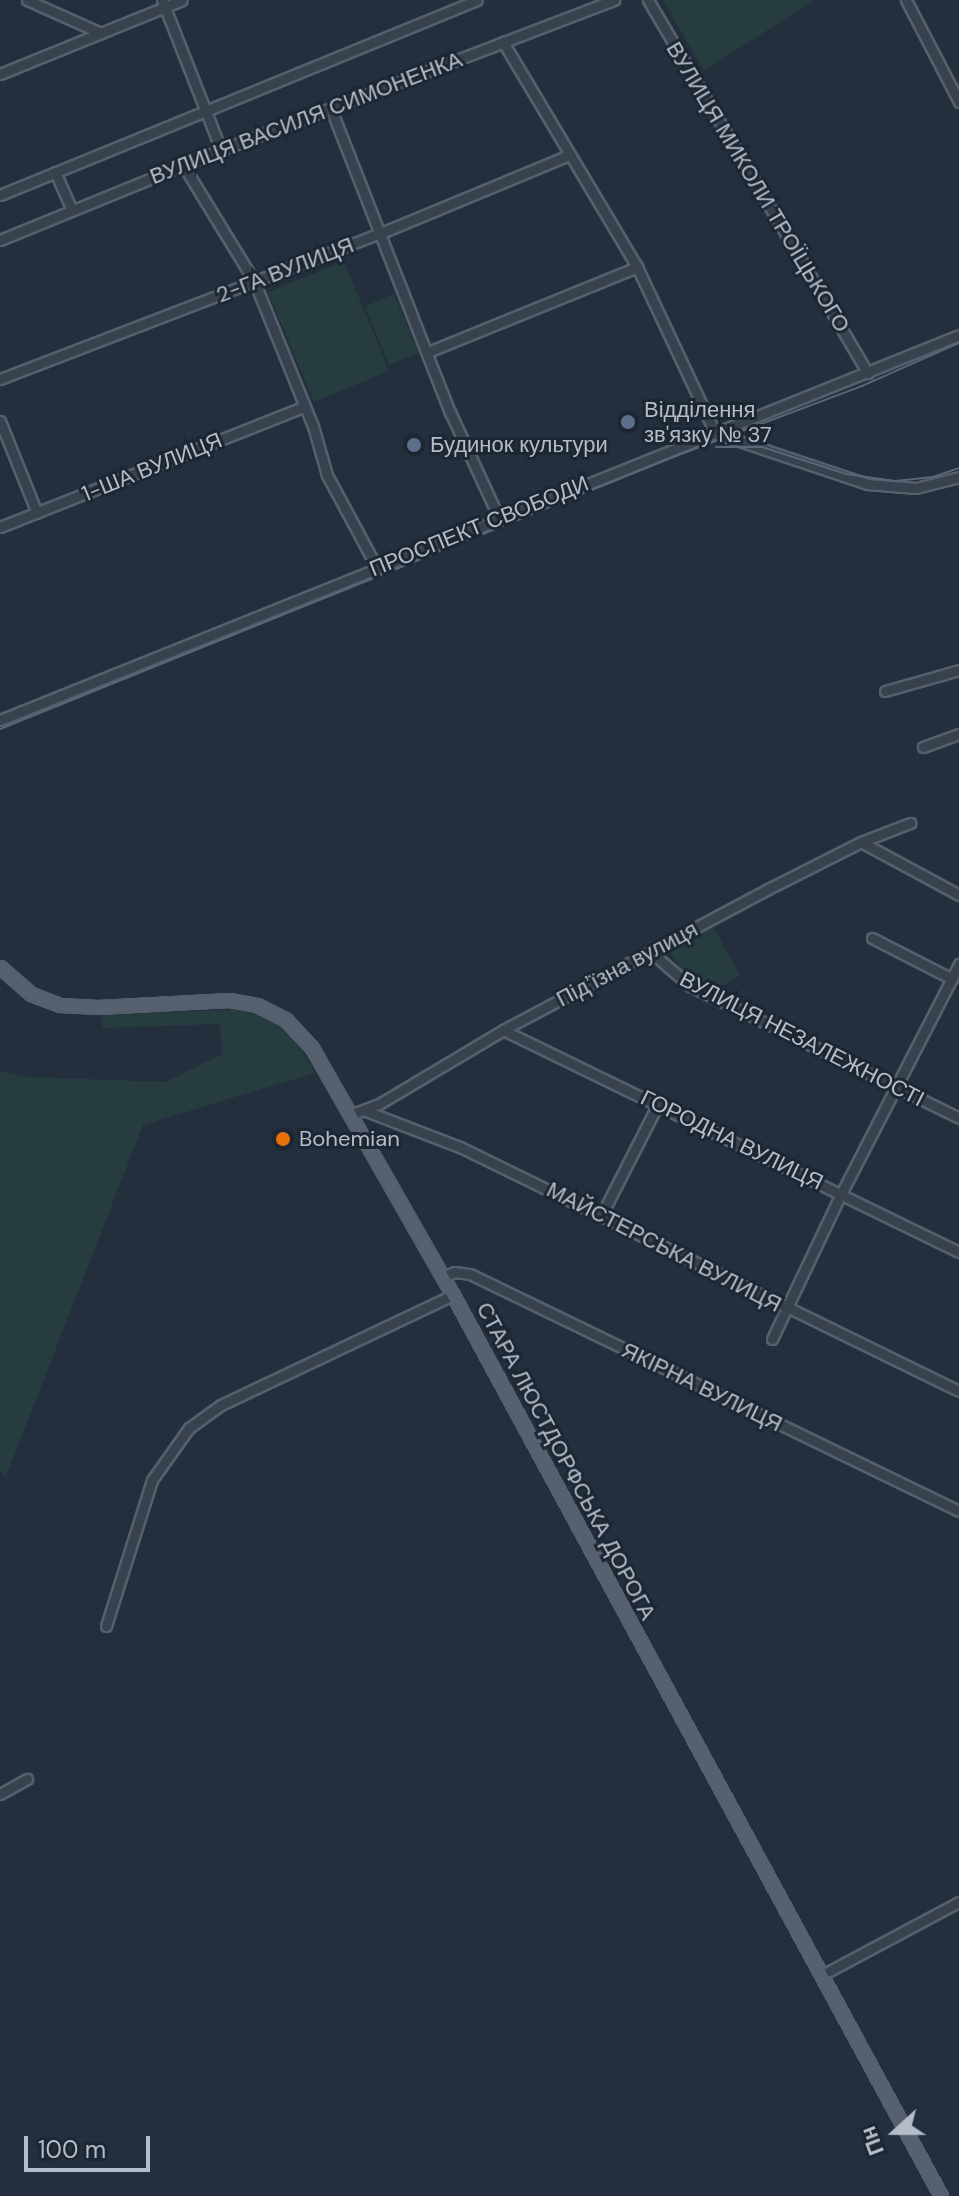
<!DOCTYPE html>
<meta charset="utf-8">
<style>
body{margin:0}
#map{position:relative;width:959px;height:2196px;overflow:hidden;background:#242f3e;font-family:"DM Sans",sans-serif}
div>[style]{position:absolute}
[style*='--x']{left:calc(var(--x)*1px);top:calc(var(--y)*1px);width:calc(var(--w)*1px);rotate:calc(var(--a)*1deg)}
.green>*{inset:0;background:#263c3f}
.roads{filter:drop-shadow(2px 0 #565f6c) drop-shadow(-2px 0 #565f6c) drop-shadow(0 2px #565f6c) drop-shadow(0 -2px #565f6c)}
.minor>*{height:9px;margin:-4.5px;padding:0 4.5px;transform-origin:4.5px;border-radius:4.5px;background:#38414e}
.major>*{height:11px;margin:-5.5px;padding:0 5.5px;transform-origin:5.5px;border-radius:5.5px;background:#56606e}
.tram>*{height:2px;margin:-1px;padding:0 1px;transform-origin:1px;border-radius:1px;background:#5a6575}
.dots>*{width:22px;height:22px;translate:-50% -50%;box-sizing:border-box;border:4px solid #1d2633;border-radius:50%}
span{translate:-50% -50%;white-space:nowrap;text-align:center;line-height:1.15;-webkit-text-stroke:6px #1d2633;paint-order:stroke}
.street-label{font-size:22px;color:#b4bcc9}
.poi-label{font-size:22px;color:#b4bcc9}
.left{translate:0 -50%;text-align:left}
.north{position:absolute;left:855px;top:2092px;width:80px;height:80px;-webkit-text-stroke:6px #1d2633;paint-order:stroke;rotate:249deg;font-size:22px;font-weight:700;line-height:32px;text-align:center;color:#b4bcc9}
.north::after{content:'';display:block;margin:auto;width:28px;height:36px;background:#b4bcc9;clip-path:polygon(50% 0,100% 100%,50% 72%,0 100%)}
.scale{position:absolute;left:24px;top:2136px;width:126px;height:36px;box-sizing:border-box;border:4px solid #b4bcc9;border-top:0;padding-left:10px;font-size:24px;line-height:28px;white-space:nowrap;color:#b4bcc9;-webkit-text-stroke:6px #1d2633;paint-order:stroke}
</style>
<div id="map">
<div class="green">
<div style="clip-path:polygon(663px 0,814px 0,704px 71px)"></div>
<div style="clip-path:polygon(344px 261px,389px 371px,314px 402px,268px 292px)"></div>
<div style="clip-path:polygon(394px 294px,419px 353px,389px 365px,365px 306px)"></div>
<div style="clip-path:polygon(713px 926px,740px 976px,715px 989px,681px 970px,668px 949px)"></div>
<div style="clip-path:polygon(249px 1009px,272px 1018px,297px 1041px,315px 1073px,143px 1125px,5px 1479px,0 1470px,0 1071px,28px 1077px,166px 1082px,222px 1054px,220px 1024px,103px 1028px,101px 1015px)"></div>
</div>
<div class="roads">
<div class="minor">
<div style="--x:27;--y:0;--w:81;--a:24"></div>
<div style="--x:162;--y:0;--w:161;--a:68.5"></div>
<div style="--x:648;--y:0;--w:433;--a:59.5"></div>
<div style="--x:906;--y:0;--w:115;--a:62.5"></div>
<div style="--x:503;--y:42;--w:262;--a:59.2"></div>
<div style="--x:637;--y:267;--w:183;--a:64.8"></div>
<div style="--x:715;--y:433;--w:160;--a:18.5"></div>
<div style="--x:867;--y:484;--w:49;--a:4.7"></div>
<div style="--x:916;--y:488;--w:44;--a:-14.3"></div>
<div style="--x:0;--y:74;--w:196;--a:-22.1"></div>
<div style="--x:331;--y:109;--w:326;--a:68.6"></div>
<div style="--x:450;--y:412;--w:117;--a:65.2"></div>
<div style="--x:183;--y:165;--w:136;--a:58.5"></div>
<div style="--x:254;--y:281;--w:157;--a:67.9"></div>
<div style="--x:313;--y:426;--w:51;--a:74.1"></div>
<div style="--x:327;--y:475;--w:103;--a:61.7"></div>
<div style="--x:55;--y:172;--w:42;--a:65.9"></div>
<div style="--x:0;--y:195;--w:515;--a:-22.23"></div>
<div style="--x:0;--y:240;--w:239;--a:-22.2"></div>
<div style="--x:221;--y:150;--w:421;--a:-20.9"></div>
<div style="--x:428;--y:352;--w:226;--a:-22.1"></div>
<div style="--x:0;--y:379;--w:408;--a:-21"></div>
<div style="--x:381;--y:233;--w:204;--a:-22.5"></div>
<div style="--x:0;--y:421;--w:99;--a:68.1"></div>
<div style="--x:0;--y:527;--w:328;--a:-21.6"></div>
<div style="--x:885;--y:691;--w:77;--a:-15.8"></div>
<div style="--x:0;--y:720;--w:1033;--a:-21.87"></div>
<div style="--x:923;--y:747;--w:38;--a:-20"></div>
<div style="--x:861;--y:842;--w:111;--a:28.4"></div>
<div style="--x:872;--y:938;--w:90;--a:27.1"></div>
<div style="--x:651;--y:952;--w:52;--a:41.1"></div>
<div style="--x:690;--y:986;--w:300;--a:26.1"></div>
<div style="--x:503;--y:1030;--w:507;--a:25.96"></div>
<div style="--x:366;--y:1111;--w:101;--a:21"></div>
<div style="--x:460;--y:1147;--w:555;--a:26.06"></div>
<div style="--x:350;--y:1115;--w:31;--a:-21"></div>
<div style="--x:379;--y:1104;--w:144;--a:-30.8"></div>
<div style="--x:503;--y:1030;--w:300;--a:-28"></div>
<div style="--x:768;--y:889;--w:104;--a:-26.8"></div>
<div style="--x:861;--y:842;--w:53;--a:-21.2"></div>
<div style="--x:602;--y:1214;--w:123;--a:-63"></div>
<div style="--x:443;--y:1277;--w:13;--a:-23"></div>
<div style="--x:455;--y:1272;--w:15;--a:8"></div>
<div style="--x:470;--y:1274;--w:543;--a:25.86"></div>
<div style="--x:772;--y:1339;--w:161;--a:-64.6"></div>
<div style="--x:841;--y:1194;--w:259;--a:-62.8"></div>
<div style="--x:106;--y:1626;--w:153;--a:-72.5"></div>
<div style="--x:152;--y:1480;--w:64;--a:-54.6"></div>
<div style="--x:189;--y:1428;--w:39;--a:-36"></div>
<div style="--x:221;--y:1405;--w:257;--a:-25.4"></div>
<div style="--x:0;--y:1794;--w:31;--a:-29"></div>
<div style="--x:822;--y:1975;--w:155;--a:-28.1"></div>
</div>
<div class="major">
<div style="--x:0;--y:967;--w:41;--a:41.1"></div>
<div style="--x:31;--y:994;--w:31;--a:21"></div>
<div style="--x:60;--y:1005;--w:38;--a:3"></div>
<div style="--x:98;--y:1007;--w:131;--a:-3.1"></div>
<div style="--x:229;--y:1000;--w:28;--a:10"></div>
<div style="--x:257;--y:1005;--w:33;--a:27"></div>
<div style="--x:286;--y:1020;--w:38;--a:47"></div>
<div style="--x:312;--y:1048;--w:284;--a:60.3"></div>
<div style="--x:453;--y:1295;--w:1025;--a:61.56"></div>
</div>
</div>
<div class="tram">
<div style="--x:716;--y:447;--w:46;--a:0"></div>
<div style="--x:762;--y:447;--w:88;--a:17.8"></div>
<div style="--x:846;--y:474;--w:49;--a:8.1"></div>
<div style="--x:895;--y:481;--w:38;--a:-6"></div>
<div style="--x:933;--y:477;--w:28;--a:-19"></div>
<div style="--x:0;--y:729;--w:734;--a:-21.99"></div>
<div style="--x:681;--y:454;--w:193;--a:-20.6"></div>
<div style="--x:862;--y:386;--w:106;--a:-23.9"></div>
</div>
<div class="dots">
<div style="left:628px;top:422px;background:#5c6f8a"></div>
<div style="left:414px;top:445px;background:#5c6f8a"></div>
<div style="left:283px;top:1139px;background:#e8710a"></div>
</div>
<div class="street-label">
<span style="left:306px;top:118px;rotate:-21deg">ВУЛИЦЯ ВАСИЛЯ СИМОНЕНКА</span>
<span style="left:758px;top:187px;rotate:59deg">ВУЛИЦЯ МИКОЛИ ТРОЇЦЬКОГО</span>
<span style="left:285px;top:270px;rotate:-21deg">2-ГА ВУЛИЦЯ</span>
<span style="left:152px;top:467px;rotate:-22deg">1-ША ВУЛИЦЯ</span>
<span style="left:479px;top:526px;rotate:-22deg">ПРОСПЕКТ СВОБОДИ</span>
<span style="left:627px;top:964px;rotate:-28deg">Підʼїзна вулиця</span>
<span style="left:802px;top:1039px;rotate:27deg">ВУЛИЦЯ НЕЗАЛЕЖНОСТІ</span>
<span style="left:732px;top:1140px;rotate:26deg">ГОРОДНА ВУЛИЦЯ</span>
<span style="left:664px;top:1247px;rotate:27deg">МАЙСТЕРСЬКА ВУЛИЦЯ</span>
<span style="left:702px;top:1387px;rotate:26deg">ЯКІРНА ВУЛИЦЯ</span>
<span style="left:566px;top:1461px;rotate:62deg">СТАРА ЛЮСТДОРФСЬКА ДОРОГА</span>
</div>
<div class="poi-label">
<span class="left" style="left:644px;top:422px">Відділення<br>зв'язку № 37</span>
<span class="left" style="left:430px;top:445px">Будинок культури</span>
<span class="left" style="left:299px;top:1139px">Bohemian</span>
</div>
<div class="north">Пн</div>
<div class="scale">100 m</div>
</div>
